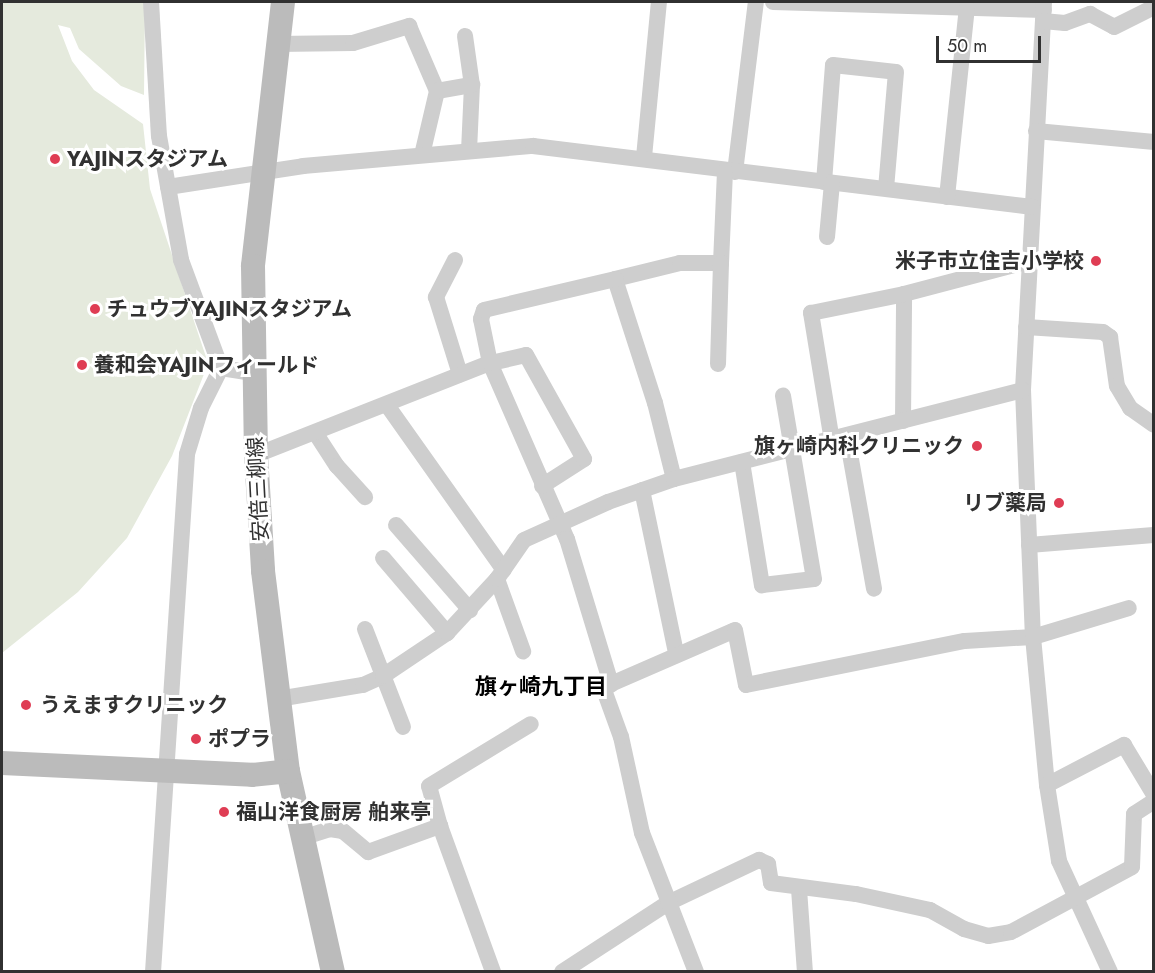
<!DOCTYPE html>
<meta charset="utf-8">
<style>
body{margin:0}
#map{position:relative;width:1155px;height:973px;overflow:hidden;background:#fff;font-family:Jost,"Noto Sans JP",sans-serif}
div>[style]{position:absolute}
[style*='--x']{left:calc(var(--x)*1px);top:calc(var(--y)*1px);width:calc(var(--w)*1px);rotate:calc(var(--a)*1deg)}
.green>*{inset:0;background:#e5eadd}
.street>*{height:16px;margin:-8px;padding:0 8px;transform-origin:8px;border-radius:8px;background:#cecece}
.secondary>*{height:24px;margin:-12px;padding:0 12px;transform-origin:12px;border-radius:12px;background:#bbb}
.dots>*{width:16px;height:16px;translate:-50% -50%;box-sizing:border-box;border:3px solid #fff;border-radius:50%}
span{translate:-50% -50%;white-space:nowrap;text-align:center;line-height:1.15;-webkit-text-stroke:6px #fff;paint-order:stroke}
.poi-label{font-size:21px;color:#313131;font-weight:700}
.left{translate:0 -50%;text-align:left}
.right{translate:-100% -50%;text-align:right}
.street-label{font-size:21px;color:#313131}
.neighbourhood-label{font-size:22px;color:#000;font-weight:700}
.frame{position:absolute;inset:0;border:3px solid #313131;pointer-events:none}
.scale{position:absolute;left:936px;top:36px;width:105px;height:27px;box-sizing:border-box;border:3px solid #313131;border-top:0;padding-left:8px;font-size:18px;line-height:21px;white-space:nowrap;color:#313131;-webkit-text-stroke:4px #fff;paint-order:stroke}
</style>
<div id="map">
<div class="green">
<div style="clip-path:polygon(2px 2px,145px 2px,144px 95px,121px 86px,79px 49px,70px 28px,58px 25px,72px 61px,94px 90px,143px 124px,150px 189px,206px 357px,204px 374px,172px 456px,127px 538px,78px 592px,2px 653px)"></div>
</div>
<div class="street">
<div style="--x:151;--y:2;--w:134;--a:86.6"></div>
<div style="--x:159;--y:136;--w:126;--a:79.9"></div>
<div style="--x:181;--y:260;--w:115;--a:69.7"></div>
<div style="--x:773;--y:2;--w:271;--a:1.7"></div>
<div style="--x:1044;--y:2;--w:389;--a:93.1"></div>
<div style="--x:1023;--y:390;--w:247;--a:87.7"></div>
<div style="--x:1033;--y:637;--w:149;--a:84.6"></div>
<div style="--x:1047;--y:785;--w:77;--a:81"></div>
<div style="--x:1059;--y:861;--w:122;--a:65.3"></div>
<div style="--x:1043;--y:21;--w:22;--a:5"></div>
<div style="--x:1065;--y:23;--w:27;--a:-20"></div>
<div style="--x:1090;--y:14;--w:27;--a:28"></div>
<div style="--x:1114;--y:27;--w:45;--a:-26.6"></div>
<div style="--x:465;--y:36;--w:49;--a:81.9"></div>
<div style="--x:472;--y:85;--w:65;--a:92.6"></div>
<div style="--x:277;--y:44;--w:76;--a:-0.8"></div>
<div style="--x:353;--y:43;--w:59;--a:-16.9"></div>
<div style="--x:409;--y:26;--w:71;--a:66.7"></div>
<div style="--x:1036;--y:131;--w:119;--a:5.3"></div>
<div style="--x:422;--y:155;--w:66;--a:-76.8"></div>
<div style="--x:437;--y:91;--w:36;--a:-10"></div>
<div style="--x:644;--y:157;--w:156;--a:-84.5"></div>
<div style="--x:735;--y:172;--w:171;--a:-83"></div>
<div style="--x:824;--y:182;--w:117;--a:-85.6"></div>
<div style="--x:833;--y:65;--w:63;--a:6.3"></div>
<div style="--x:896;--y:72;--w:117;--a:94.9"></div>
<div style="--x:168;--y:187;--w:137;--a:-8.8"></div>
<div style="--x:303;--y:166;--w:231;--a:-5"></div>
<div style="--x:533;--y:146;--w:503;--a:6.97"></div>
<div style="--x:947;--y:197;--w:190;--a:-84"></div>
<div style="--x:827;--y:237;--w:54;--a:-84.7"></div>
<div style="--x:455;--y:260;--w:42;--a:117.2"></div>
<div style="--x:436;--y:297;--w:81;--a:72.7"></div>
<div style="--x:721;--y:263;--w:92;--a:-87.5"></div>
<div style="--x:1026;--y:327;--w:77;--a:3.7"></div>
<div style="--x:1103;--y:332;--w:9;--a:36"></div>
<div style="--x:1110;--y:337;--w:49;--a:81.9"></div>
<div style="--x:1117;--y:386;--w:26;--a:59"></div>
<div style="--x:1130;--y:408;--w:29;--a:35"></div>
<div style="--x:221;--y:368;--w:32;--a:9"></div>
<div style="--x:387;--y:405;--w:202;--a:54.7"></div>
<div style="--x:903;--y:421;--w:127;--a:-89.5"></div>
<div style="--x:904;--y:294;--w:130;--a:-14.7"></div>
<div style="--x:316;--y:434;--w:38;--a:57"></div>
<div style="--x:337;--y:466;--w:42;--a:47.9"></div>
<div style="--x:847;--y:437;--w:154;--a:79.9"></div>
<div style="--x:832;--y:441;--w:130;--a:-99.3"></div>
<div style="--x:811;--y:313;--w:95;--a:-11.5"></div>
<div style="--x:256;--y:455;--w:251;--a:-21.5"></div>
<div style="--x:490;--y:363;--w:192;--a:66.4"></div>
<div style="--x:567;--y:539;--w:152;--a:73.1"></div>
<div style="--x:742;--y:462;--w:125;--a:80.8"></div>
<div style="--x:762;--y:585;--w:52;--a:-6.6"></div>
<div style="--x:814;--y:579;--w:186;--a:-99.6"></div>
<div style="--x:674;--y:479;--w:78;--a:-104"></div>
<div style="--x:655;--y:403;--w:130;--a:-107.9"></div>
<div style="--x:615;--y:279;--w:67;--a:-13.8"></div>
<div style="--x:680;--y:263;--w:41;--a:0"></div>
<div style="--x:721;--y:263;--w:101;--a:91.7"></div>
<div style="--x:542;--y:486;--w:50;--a:-32.7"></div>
<div style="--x:584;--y:459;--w:119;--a:-119.1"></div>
<div style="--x:526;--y:355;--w:37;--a:167"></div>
<div style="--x:490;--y:363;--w:45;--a:-101.6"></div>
<div style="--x:481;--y:319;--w:9;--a:-72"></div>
<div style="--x:484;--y:310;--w:135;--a:-13.3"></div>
<div style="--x:642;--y:490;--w:167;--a:78.2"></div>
<div style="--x:396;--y:525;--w:113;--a:49"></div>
<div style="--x:1029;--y:545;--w:125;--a:-4.6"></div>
<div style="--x:383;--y:558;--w:99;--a:49.5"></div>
<div style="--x:497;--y:579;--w:77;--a:70.1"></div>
<div style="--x:365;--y:629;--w:105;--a:68.8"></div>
<div style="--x:278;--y:699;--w:86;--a:-9.4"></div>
<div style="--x:363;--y:685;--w:22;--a:-24"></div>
<div style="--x:383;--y:676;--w:77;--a:-33.9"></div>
<div style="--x:447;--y:633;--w:74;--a:-47.2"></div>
<div style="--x:497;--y:579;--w:47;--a:-55.3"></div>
<div style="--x:524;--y:540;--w:92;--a:-24.3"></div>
<div style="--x:608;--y:502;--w:70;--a:-19.2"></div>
<div style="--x:674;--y:479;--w:360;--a:-14.3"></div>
<div style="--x:1047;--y:785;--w:87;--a:-27.5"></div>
<div style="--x:1124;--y:745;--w:58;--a:59"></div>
<div style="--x:440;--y:826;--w:41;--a:-105.4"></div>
<div style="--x:429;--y:786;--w:119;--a:-31.3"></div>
<div style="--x:302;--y:838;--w:29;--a:-18"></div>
<div style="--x:330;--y:829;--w:13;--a:9"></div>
<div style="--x:343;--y:831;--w:33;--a:40"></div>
<div style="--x:368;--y:852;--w:77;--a:-19.9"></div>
<div style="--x:440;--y:826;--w:155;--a:70"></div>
<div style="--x:799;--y:889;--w:83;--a:85.9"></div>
<div style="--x:153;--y:972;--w:519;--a:-86.24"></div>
<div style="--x:187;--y:454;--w:48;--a:-73.1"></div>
<div style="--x:201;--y:408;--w:45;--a:-63.4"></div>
<div style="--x:562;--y:972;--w:126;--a:-33.1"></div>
<div style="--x:668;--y:903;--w:101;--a:-25.3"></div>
<div style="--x:759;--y:860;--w:10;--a:24"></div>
<div style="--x:768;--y:864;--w:19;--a:81"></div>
<div style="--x:771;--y:883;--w:86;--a:7.4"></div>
<div style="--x:856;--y:894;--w:76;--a:12.2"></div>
<div style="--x:930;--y:910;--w:39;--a:29"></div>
<div style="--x:964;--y:929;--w:25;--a:16"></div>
<div style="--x:988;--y:936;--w:23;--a:-10"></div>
<div style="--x:1011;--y:932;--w:137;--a:-28.2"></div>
<div style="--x:1132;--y:867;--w:53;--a:-87.8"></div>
<div style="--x:1134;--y:814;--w:24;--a:-33"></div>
<div style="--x:696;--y:972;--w:149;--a:-111.2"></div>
<div style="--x:642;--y:833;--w:98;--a:-102.3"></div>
<div style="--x:621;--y:737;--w:50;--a:-109.9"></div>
<div style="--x:604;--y:690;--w:9;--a:-41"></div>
<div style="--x:611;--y:684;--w:135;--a:-23.5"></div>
<div style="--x:735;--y:630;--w:56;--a:78.7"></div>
<div style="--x:746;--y:685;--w:223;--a:-11.4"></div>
<div style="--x:965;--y:641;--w:68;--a:-3.4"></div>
<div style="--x:1033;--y:637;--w:100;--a:-16.8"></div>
</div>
<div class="secondary">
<div style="--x:283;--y:2;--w:266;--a:96.5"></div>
<div style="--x:253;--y:266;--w:189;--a:89.1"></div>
<div style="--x:256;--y:455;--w:116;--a:86.5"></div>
<div style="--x:263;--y:571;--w:202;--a:82.9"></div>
<div style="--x:288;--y:771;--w:206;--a:77.4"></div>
<div style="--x:2;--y:763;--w:250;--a:2.7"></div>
<div style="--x:252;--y:775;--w:36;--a:-6"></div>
</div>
<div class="dots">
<div style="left:55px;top:159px;background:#df3d54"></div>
<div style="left:1096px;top:261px;background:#df3d54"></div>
<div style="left:95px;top:309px;background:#df3d54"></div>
<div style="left:82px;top:365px;background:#df3d54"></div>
<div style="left:977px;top:446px;background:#df3d54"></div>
<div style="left:1059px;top:503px;background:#df3d54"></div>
<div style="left:26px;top:705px;background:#df3d54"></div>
<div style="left:196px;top:739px;background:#df3d54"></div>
<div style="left:224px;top:812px;background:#df3d54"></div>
</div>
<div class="poi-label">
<span class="left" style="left:67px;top:159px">YAJINスタジアム</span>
<span class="right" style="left:1084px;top:261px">米子市立住吉小学校</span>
<span class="left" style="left:107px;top:309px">チュウブYAJINスタジアム</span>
<span class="left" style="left:94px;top:365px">養和会YAJINフィールド</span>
<span class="right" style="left:964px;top:446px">旗ヶ崎内科クリニック</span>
<span class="right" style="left:1047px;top:503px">リブ薬局</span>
<span class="left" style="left:40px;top:705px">うえますクリニック</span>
<span class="left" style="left:208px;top:739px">ポプラ</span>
<span class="left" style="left:236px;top:812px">福山洋食厨房 舶来亭</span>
</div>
<div class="street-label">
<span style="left:258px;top:489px;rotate:-93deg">安倍三柳線</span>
</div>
<div class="neighbourhood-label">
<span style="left:541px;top:687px">旗ヶ崎九丁目</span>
</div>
<div class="frame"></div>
<div class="scale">50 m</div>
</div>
